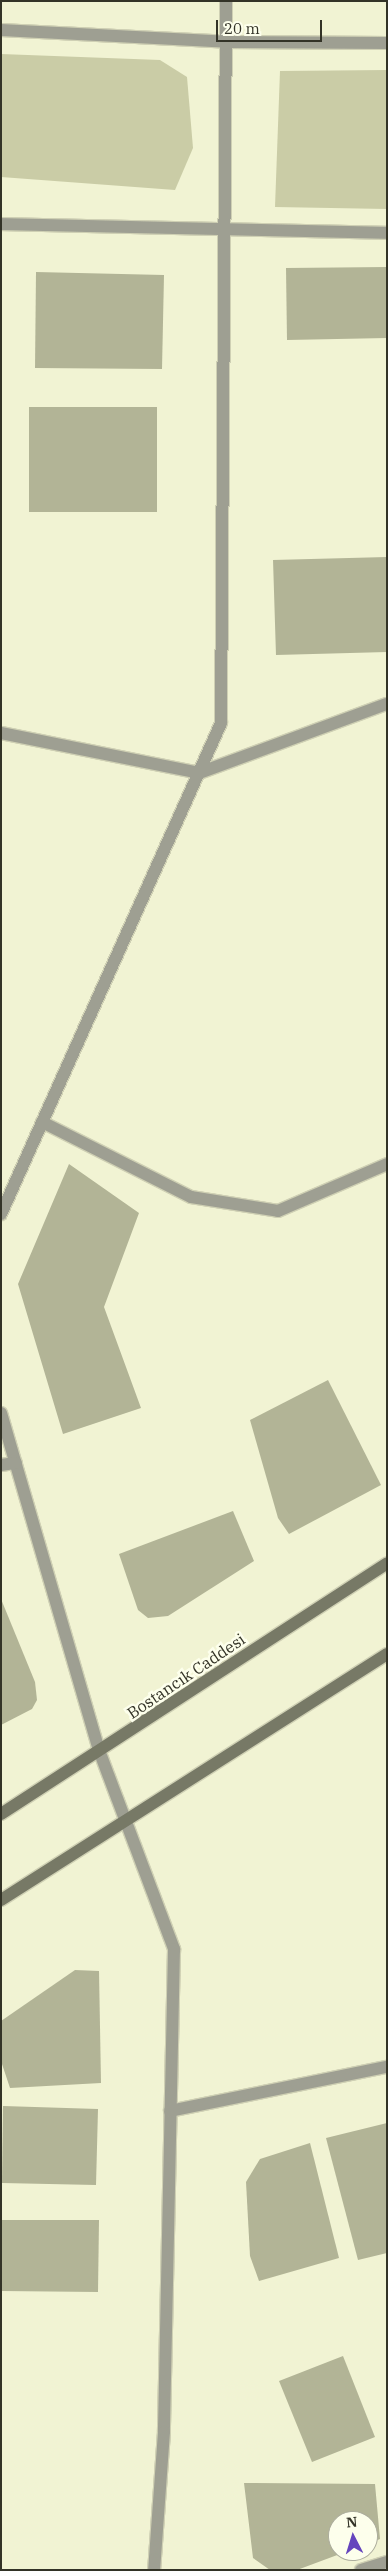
<!DOCTYPE html>
<meta charset="utf-8">
<style>
body{margin:0}
#map{position:relative;width:388px;height:2571px;overflow:hidden;background:#f1f3d3;font-family:"IBM Plex Serif",serif}
div>[style]{position:absolute}
[style*='--x']{left:calc(var(--x)*1px);top:calc(var(--y)*1px);width:calc(var(--w)*1px);rotate:calc(var(--a)*1deg)}
.green>*{inset:0;background:#cacca6}
.building>*{inset:0;background:#b2b496}
.roads{filter:drop-shadow(1px 0 #cfd0b4) drop-shadow(-1px 0 #cfd0b4) drop-shadow(0 1px #cfd0b4) drop-shadow(0 -1px #cfd0b4)}
.minor>*{height:12px;margin:-6px;padding:0 6px;transform-origin:6px;border-radius:6px;background:#9e9f92}
.secondary>*{height:12px;margin:-6px;padding:0 6px;transform-origin:6px;border-radius:6px;background:#777966}
span{translate:-50% -50%;white-space:nowrap;text-align:center;line-height:1.15;-webkit-text-stroke:5px #fdffec;paint-order:stroke}
.street-label{font-size:16px;color:#333327}
.frame{position:absolute;inset:0;border:2px solid #333327;pointer-events:none}
.north{position:absolute;left:328px;top:2511px;width:50px;height:50px;box-sizing:border-box;background:#fdffec;border:1px solid #acad9d;border-radius:50%;rotate:355deg;font-size:14px;font-weight:700;line-height:20px;text-align:center;color:#333327}
.north::after{content:'';display:block;margin:auto;width:18px;height:22px;background:#6545bd;clip-path:polygon(50% 0,100% 100%,50% 72%,0 100%)}
.scale{position:absolute;left:216px;top:20px;width:106px;height:22px;box-sizing:border-box;border:2px solid #333327;border-top:0;padding-left:6px;font-size:15px;line-height:18px;white-space:nowrap;color:#333327;-webkit-text-stroke:4px #fdffec;paint-order:stroke}
</style>
<div id="map">
<div class="green">
<div style="clip-path:polygon(1px 54px,160px 60px,187px 77px,193px 148px,175px 190px,1px 177px)"></div>
<div style="clip-path:polygon(387px 70px,387px 209px,275px 207px,280px 71px)"></div>
</div>
<div class="building">
<div style="clip-path:polygon(387px 267px,387px 338px,287px 340px,286px 268px)"></div>
<div style="clip-path:polygon(36px 272px,164px 275px,162px 369px,35px 368px)"></div>
<div style="clip-path:polygon(29px 407px,157px 407px,157px 512px,29px 512px)"></div>
<div style="clip-path:polygon(387px 557px,387px 652px,276px 655px,273px 560px)"></div>
<div style="clip-path:polygon(69px 1164px,139px 1213px,104px 1307px,141px 1408px,63px 1434px,18px 1284px)"></div>
<div style="clip-path:polygon(328px 1380px,381px 1485px,289px 1534px,278px 1518px,250px 1420px)"></div>
<div style="clip-path:polygon(233px 1511px,254px 1561px,168px 1616px,148px 1618px,138px 1610px,119px 1554px)"></div>
<div style="clip-path:polygon(1px 1599px,35px 1682px,37px 1700px,32px 1709px,1px 1725px)"></div>
<div style="clip-path:polygon(75px 1970px,99px 1971px,101px 2083px,10px 2088px,1px 2061px,1px 2021px)"></div>
<div style="clip-path:polygon(3px 2106px,98px 2109px,96px 2185px,2px 2183px)"></div>
<div style="clip-path:polygon(387px 2123px,387px 2253px,358px 2260px,326px 2138px)"></div>
<div style="clip-path:polygon(310px 2143px,339px 2258px,259px 2281px,250px 2256px,246px 2182px,260px 2159px)"></div>
<div style="clip-path:polygon(1px 2220px,99px 2220px,98px 2292px,1px 2291px)"></div>
<div style="clip-path:polygon(343px 2356px,375px 2437px,312px 2462px,279px 2381px)"></div>
<div style="clip-path:polygon(244px 2483px,375px 2484px,380px 2539px,368px 2544px,368px 2521px,338px 2521px,338px 2551px,348px 2551px,297px 2570px,270px 2570px,253px 2558px)"></div>
</div>
<div class="roads">
<div class="minor">
<div style="--x:1;--y:30;--w:226;--a:3"></div>
<div style="--x:227;--y:42;--w:160;--a:0.4"></div>
<div style="--x:1;--y:224;--w:386;--a:1.3"></div>
<div style="--x:1;--y:733;--w:202;--a:11.4"></div>
<div style="--x:199;--y:773;--w:200;--a:-20.2"></div>
<div style="--x:42;--y:1122;--w:167;--a:26.7"></div>
<div style="--x:191;--y:1197;--w:88;--a:9.1"></div>
<div style="--x:278;--y:1211;--w:119;--a:-23.3"></div>
<div style="--x:1;--y:1214;--w:538;--a:-65.86"></div>
<div style="--x:221;--y:723;--w:722;--a:-89.6"></div>
<div style="--x:1;--y:1413;--w:354;--a:73.8"></div>
<div style="--x:100;--y:1753;--w:210;--a:69.3"></div>
<div style="--x:174;--y:1949;--w:483;--a:91.2"></div>
<div style="--x:164;--y:2432;--w:138;--a:94.1"></div>
<div style="--x:1;--y:1465;--w:15;--a:-8"></div>
<div style="--x:170;--y:2111;--w:221;--a:-11.5"></div>
<div style="--x:361;--y:2570;--w:27;--a:-17"></div>
</div>
<div class="secondary">
<div style="--x:1;--y:1814;--w:460;--a:-33"></div>
<div style="--x:1;--y:1900;--w:458;--a:-32.5"></div>
</div>
</div>
<div class="street-label">
<span style="left:186px;top:1676px;rotate:-34deg">Bostancık Caddesi</span>
</div>
<div class="frame"></div>
<div class="north">N</div>
<div class="scale">20 m</div>
</div>
